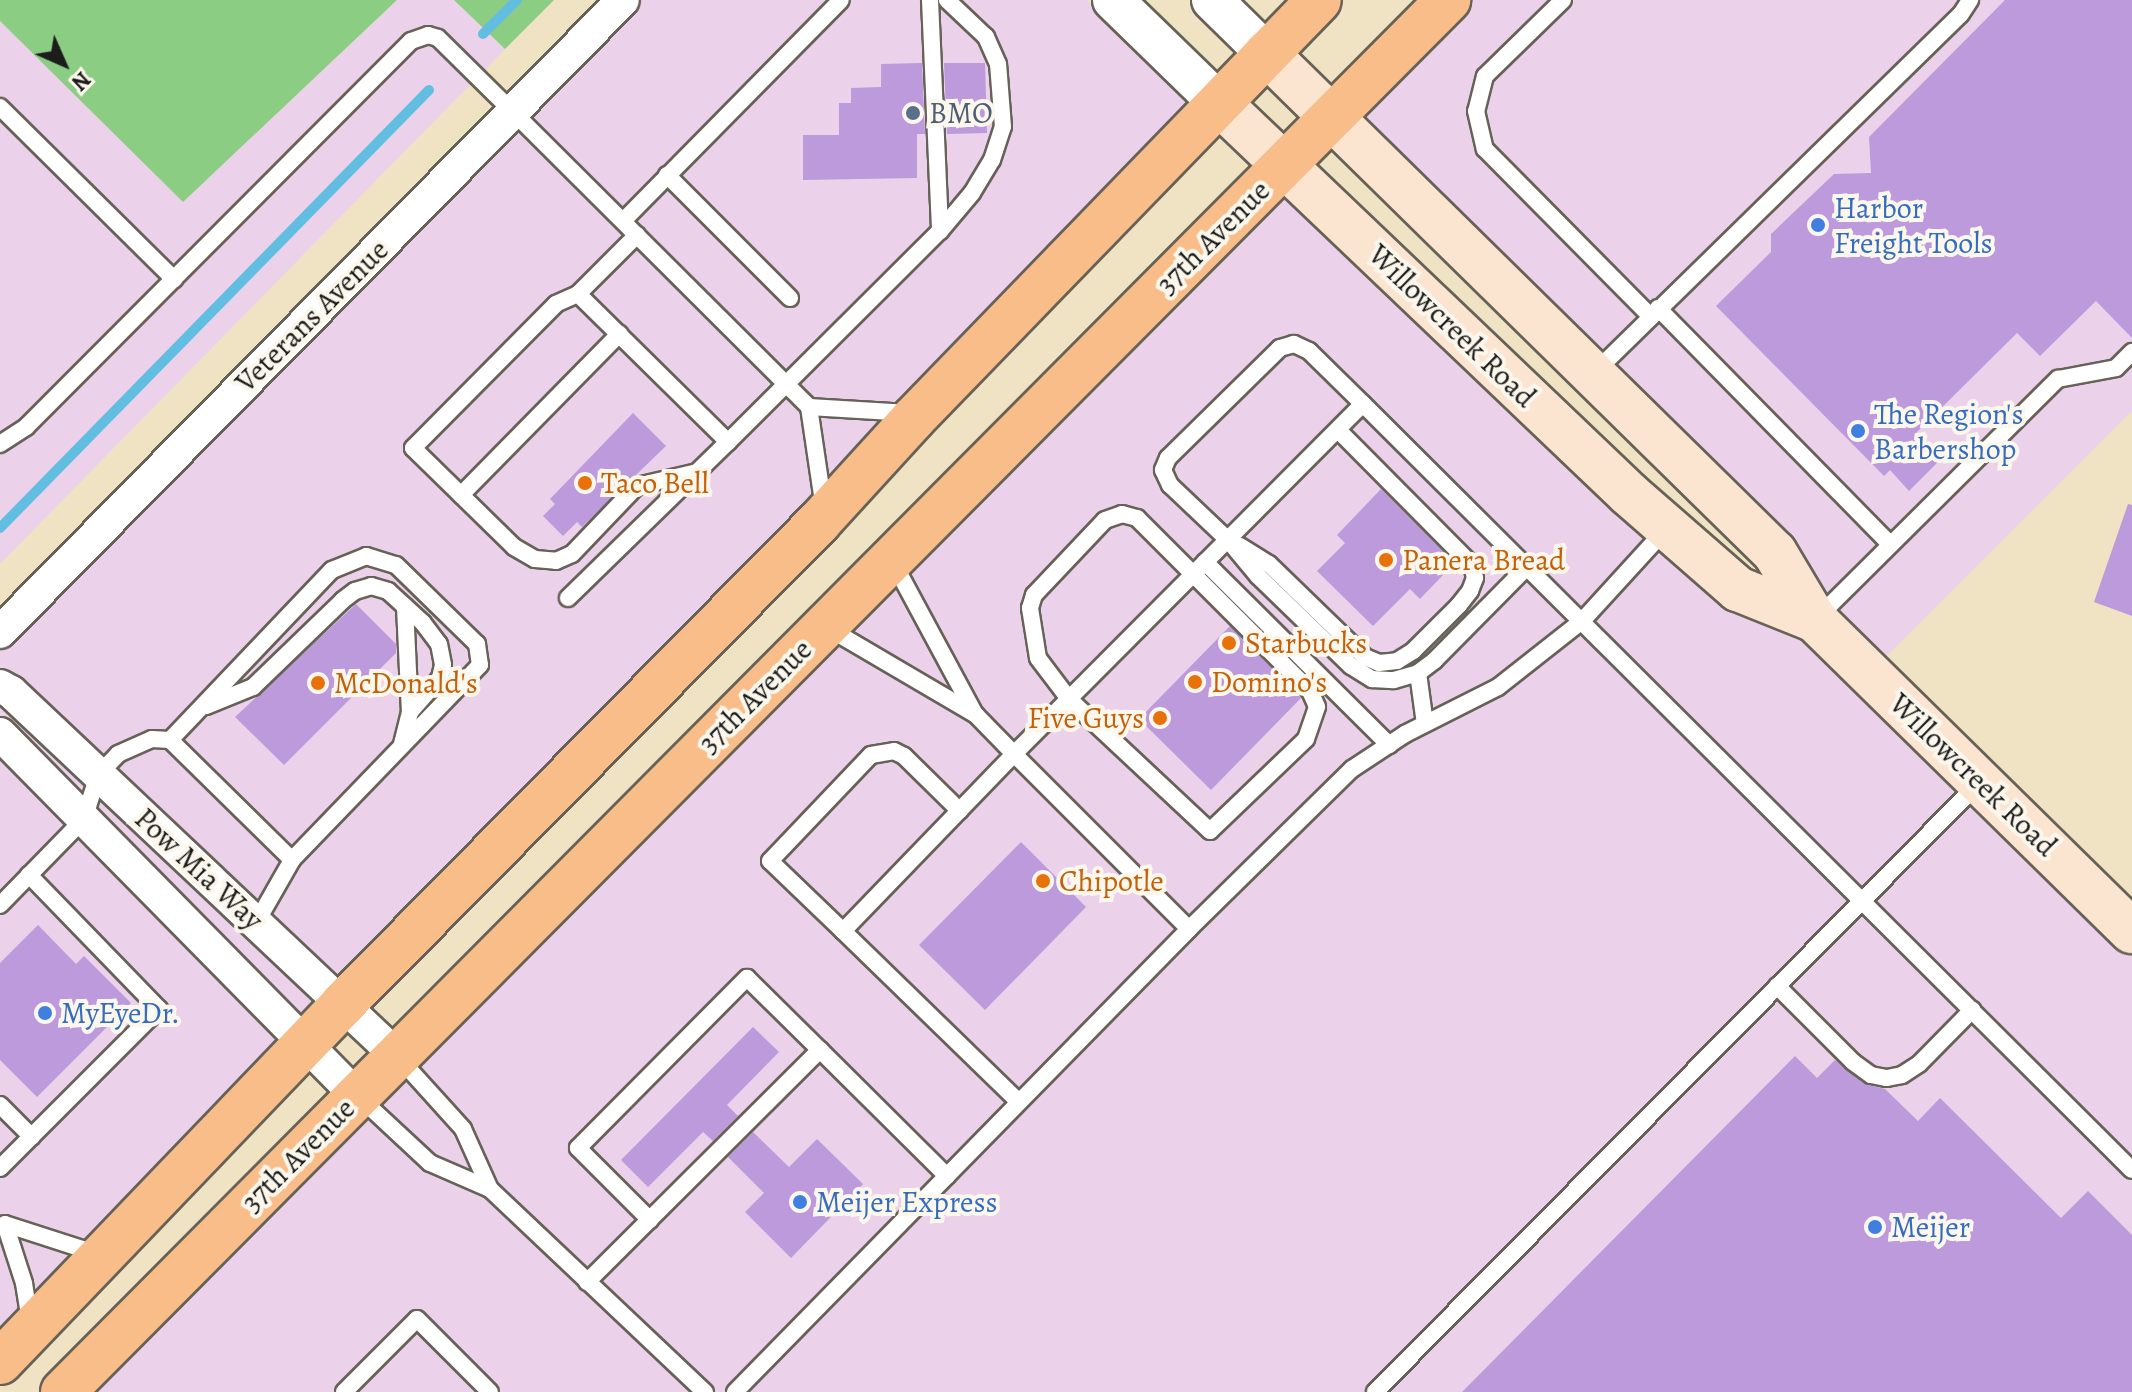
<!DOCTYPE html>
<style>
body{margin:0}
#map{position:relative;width:2132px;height:1392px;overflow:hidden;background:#efe3c4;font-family:Alegreya,serif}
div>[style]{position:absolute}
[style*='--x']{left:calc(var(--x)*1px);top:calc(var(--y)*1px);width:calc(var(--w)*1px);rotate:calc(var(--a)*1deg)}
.built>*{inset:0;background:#ecd1ea}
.green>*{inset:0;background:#8ccd84}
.stream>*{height:10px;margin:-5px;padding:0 5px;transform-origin:5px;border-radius:5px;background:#62bee0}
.building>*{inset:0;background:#bc9adc}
.roads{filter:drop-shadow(2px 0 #666257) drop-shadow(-2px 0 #666257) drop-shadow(0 2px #666257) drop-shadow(0 -2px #666257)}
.service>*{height:16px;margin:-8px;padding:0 8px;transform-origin:8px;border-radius:8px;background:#fff}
.minor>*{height:32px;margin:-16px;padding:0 16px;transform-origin:16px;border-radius:16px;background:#fff}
.tertiary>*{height:40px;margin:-20px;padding:0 20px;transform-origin:20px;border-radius:20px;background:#fff}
.secondary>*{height:44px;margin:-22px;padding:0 22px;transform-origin:22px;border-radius:22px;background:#fce5d0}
.primary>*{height:44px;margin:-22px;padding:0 22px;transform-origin:22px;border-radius:22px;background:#f8bd89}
.dots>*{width:22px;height:22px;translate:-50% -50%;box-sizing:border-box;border:4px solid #fbf7ec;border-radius:50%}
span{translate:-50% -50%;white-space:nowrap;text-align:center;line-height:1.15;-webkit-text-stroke:8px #fbf7ec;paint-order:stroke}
.service-label{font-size:30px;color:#4e5e75}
.left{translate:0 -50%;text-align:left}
.shop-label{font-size:30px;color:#366cbe}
.street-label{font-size:30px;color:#1c1c1c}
.food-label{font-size:30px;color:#c56008}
.right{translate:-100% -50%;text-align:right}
.north{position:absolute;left:24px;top:24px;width:80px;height:80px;-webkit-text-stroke:6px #fbf7ec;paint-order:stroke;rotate:135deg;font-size:22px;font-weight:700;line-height:32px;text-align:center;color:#1c1c1c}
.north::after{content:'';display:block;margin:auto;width:28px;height:36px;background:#1c1c1c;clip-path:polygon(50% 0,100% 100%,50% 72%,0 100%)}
</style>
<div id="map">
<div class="built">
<div style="clip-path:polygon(397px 0,454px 0,505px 49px,0 564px,0 21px,183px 201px)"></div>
<div style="clip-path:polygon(642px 0,1087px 0,1196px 106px,0 1340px,0 648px)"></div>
<div style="clip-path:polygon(1464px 0,2132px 0,2132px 411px,1877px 666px,1347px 117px)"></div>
<div style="clip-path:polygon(1286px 187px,1803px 635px,2132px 953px,2132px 1392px,86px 1392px)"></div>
</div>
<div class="green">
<div style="clip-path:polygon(0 0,397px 0,183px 202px,0 21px)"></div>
<div style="clip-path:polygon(454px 0,554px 0,505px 49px)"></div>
</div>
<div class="stream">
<div style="--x:483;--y:34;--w:48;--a:-45"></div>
<div style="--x:0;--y:528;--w:613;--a:-45.59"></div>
</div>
<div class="building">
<div style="clip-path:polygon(2005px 0,2132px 0,2132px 338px,2096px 301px,2040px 356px,2017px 333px,1916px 433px,1941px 459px,1909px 491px,1890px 470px,1884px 476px,1716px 306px,1771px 252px,1771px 234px,1834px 174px,1871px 173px,1869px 137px)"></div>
<div style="clip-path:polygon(922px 63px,925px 134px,917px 134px,917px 178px,803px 180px,803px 135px,839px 135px,839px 103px,851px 103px,851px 88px,881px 87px,881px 64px)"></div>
<div style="clip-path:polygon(944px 63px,985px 63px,987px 133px,947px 134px)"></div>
<div style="clip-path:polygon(633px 413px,666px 446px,582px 527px,577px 522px,563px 536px,543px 516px,555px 504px,550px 499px)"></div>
<div style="clip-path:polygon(1381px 489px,1448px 556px,1436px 568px,1443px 575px,1420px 599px,1410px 589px,1373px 626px,1317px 571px,1345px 543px,1337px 535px)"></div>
<div style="clip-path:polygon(2128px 504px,2132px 505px,2132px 616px,2094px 602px)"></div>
<div style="clip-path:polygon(356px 604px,396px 644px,396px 653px,284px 765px,235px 717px)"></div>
<div style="clip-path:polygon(1230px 626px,1301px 698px,1211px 790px,1139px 719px)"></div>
<div style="clip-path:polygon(1021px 842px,1086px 907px,985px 1010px,919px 945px)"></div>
<div style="clip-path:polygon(38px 925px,76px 964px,84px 956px,131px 1003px,37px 1097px,0 1060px,0 963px)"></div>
<div style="clip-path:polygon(753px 1027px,779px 1052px,727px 1105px,738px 1116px,713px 1141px,703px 1132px,648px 1187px,621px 1160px)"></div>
<div style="clip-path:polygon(1795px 1056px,1817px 1078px,1835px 1060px,1865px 1084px,1885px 1089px,1918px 1121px,1940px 1098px,2061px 1218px,2088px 1191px,2132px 1235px,2132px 1392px,1462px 1392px)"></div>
<div style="clip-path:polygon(753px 1132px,789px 1167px,817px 1139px,863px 1184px,791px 1258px,745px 1212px,764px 1193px,728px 1157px)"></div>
</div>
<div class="roads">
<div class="service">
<div style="--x:930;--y:0;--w:231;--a:87.5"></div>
<div style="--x:1563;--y:0;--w:109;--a:135.7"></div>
<div style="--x:1485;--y:76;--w:36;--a:104"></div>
<div style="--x:1476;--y:111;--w:39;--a:77"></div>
<div style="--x:1485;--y:149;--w:236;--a:45.3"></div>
<div style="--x:0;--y:107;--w:245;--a:44.7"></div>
<div style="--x:667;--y:175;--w:174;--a:45"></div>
<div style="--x:623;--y:221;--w:310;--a:-45.4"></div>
<div style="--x:637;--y:235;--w:83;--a:135"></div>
<div style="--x:578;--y:294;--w:211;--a:44.6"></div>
<div style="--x:728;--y:442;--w:299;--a:-44.9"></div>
<div style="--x:940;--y:231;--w:50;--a:-49.9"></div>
<div style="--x:972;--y:193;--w:39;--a:-59"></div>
<div style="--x:992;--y:160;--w:35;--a:-72"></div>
<div style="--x:1003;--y:127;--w:63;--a:-94.5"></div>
<div style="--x:998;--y:64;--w:30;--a:-114"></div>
<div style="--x:986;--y:37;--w:54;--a:-136.5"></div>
<div style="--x:578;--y:294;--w:24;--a:156"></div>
<div style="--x:556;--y:304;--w:203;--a:134.8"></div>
<div style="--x:413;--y:448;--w:141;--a:44.4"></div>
<div style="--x:514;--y:547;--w:24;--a:30"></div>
<div style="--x:535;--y:559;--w:21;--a:5"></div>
<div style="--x:556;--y:561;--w:17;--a:-24"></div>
<div style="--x:572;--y:554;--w:94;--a:-46.3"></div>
<div style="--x:637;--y:486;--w:62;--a:-13.1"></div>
<div style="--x:1658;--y:308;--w:331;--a:45.5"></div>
<div style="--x:1594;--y:373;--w:513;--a:-44.37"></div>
<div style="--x:1961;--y:14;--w:17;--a:-57"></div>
<div style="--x:1363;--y:404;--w:76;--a:-135.5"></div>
<div style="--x:1309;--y:351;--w:17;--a:-155"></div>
<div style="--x:1294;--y:344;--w:15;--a:164"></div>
<div style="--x:1280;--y:348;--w:157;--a:135.5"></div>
<div style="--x:1168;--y:458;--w:13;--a:113"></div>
<div style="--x:1163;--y:470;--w:17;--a:65"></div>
<div style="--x:1170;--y:485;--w:80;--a:43.5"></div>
<div style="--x:1228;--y:540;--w:47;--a:50.2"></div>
<div style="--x:1258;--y:576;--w:129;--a:44.1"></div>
<div style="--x:1351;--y:666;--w:25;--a:32"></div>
<div style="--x:1372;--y:679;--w:22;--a:3"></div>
<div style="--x:1394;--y:680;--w:25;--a:-16"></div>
<div style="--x:1418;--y:673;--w:21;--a:-37"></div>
<div style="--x:1435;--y:660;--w:132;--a:-45.3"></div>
<div style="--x:809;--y:407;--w:100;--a:3.4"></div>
<div style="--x:0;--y:444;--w:31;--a:-33"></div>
<div style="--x:26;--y:427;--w:545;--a:-45.07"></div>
<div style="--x:411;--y:41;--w:18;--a:-19"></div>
<div style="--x:428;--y:35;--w:10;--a:17"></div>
<div style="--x:438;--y:38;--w:105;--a:44.6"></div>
<div style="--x:513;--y:112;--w:418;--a:44.9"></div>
<div style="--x:809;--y:407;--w:102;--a:81.6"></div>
<div style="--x:461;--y:495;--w:226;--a:-45.5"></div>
<div style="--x:1122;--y:514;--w:16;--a:15"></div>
<div style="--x:1137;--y:518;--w:245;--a:45"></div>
<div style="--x:1310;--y:691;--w:17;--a:66"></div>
<div style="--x:1317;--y:707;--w:34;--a:109"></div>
<div style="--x:1306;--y:739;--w:133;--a:136.2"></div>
<div style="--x:1210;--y:831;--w:193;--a:-136.9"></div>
<div style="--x:1069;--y:699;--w:51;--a:-127.1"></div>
<div style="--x:1038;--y:658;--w:51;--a:-99.1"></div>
<div style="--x:1030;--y:608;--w:14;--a:-73"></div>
<div style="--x:1034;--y:595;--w:103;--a:-46.6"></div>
<div style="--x:1105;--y:520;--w:18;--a:-19"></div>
<div style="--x:1240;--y:546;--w:34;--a:32"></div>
<div style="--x:1269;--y:564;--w:134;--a:44.1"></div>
<div style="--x:1365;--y:657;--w:15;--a:23"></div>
<div style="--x:1379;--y:663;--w:18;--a:-6"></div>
<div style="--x:1397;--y:661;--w:19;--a:-32"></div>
<div style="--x:1413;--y:651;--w:65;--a:-45"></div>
<div style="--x:1459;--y:605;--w:18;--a:-52"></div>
<div style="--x:1470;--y:591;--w:14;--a:-69"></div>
<div style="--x:1475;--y:578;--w:13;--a:-103"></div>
<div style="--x:1472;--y:565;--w:190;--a:-134.8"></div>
<div style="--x:893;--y:562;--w:173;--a:61.7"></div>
<div style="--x:1205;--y:562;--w:260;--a:44.8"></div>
<div style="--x:568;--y:598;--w:223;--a:-44.3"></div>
<div style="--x:405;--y:607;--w:105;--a:87.3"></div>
<div style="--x:1816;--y:619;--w:341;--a:-44.8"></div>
<div style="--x:2058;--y:379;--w:59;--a:-10.7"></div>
<div style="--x:2116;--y:368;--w:23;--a:-45"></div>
<div style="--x:828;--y:628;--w:172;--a:30.4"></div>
<div style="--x:976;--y:715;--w:54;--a:45.7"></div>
<div style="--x:1014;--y:754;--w:246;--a:134"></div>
<div style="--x:843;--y:931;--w:245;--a:44.2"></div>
<div style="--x:1418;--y:673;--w:51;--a:82.2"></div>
<div style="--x:206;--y:706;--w:51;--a:-22"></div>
<div style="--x:253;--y:687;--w:125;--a:-44"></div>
<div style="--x:343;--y:600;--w:15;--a:-37"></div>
<div style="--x:355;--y:591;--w:17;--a:-17"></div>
<div style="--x:371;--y:586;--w:18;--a:16"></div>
<div style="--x:388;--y:591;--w:47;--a:42.4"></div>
<div style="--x:423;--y:623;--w:26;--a:53"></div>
<div style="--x:439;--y:644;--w:21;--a:79"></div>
<div style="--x:443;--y:665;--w:13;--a:103"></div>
<div style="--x:440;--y:678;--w:45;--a:131.4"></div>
<div style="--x:410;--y:712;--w:34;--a:104"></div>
<div style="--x:170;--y:740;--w:235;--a:-46.4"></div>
<div style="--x:332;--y:570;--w:37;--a:-22"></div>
<div style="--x:366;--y:556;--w:31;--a:17"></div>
<div style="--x:396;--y:565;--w:113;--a:44.3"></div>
<div style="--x:477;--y:644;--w:21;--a:82"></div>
<div style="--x:480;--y:665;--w:271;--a:134"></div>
<div style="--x:292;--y:860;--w:73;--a:119.7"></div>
<div style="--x:0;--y:905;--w:120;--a:-45.7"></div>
<div style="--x:84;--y:819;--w:46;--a:-72.3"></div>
<div style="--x:98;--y:775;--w:29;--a:-46"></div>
<div style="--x:118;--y:754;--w:37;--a:-24"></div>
<div style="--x:152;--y:739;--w:18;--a:3"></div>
<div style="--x:170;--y:740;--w:171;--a:44.5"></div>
<div style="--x:1189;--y:929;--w:247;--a:-135"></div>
<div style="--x:1014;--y:754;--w:494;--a:-45.1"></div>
<div style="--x:1363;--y:404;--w:1085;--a:44.89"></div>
<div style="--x:843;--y:931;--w:101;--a:-136.2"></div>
<div style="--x:770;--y:861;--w:146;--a:-46.4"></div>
<div style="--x:871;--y:755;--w:23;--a:-10"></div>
<div style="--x:894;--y:751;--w:11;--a:27"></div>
<div style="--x:904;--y:756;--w:78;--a:44.5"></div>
<div style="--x:1777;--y:986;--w:107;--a:45"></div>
<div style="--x:1853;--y:1062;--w:22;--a:36"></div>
<div style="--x:1871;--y:1075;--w:16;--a:11"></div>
<div style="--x:1887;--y:1078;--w:15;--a:-11"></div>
<div style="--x:1902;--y:1075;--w:20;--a:-33"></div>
<div style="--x:1919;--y:1064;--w:76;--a:-45.5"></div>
<div style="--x:398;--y:1057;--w:97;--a:47.9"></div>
<div style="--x:463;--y:1129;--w:66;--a:65.8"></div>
<div style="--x:359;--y:1097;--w:97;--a:42.9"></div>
<div style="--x:430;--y:1163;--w:65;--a:23.4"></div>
<div style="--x:490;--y:1189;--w:296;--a:43.4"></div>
<div style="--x:0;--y:1105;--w:45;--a:45"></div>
<div style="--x:0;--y:1168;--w:225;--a:-45"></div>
<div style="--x:159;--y:1009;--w:187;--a:-134.1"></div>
<div style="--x:650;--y:1220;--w:102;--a:-135"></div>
<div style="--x:578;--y:1148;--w:240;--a:-45.2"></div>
<div style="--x:747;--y:978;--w:103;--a:44.6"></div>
<div style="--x:587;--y:1282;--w:329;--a:-44.9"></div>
<div style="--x:820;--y:1050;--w:179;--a:44.8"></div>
<div style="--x:30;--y:1321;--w:38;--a:-99"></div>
<div style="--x:24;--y:1283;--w:62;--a:-107.9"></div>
<div style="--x:5;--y:1224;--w:98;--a:17.9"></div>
<div style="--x:344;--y:1392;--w:103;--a:-45"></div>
<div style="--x:417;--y:1319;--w:103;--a:45"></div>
<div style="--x:735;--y:1392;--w:648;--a:-45.56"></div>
<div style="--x:1189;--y:929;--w:228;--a:-44.5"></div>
<div style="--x:1352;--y:769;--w:64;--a:-33.4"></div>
<div style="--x:1405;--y:734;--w:104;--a:-26.8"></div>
<div style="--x:1498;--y:687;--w:108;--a:-38.2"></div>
<div style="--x:1583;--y:620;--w:123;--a:-47.6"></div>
<div style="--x:1375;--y:1392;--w:858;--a:-45.24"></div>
</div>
<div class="minor">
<div style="--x:0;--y:632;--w:887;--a:-45.41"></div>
<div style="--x:0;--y:686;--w:13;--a:29"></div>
<div style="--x:11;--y:692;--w:529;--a:43.32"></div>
<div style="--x:0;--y:734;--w:507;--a:45.4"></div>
</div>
<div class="tertiary">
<div style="--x:1113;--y:0;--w:149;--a:44.2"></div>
<div style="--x:1212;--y:0;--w:76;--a:44.5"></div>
</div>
<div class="secondary">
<div style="--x:1266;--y:53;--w:713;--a:44.49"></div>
<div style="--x:1775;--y:553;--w:78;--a:59.2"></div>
<div style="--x:1815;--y:620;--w:444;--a:44.5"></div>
<div style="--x:1220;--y:104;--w:565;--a:43.64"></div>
<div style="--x:1629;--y:494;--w:145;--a:41.1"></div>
<div style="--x:1738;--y:589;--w:83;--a:21.9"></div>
</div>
<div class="primary">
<div style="--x:0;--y:1362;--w:496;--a:-46.2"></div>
<div style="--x:343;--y:1004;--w:677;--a:-45.36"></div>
<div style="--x:819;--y:522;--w:139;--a:-47.6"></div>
<div style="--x:913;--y:419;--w:583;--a:-45.9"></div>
<div style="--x:63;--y:1392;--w:1964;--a:-45.14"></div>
</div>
</div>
<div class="dots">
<div style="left:913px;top:113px;background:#5c6f8a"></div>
<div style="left:1818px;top:225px;background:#3f7fe0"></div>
<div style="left:1858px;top:431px;background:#3f7fe0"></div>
<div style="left:585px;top:483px;background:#e8710a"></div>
<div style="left:1386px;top:560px;background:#e8710a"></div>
<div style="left:1229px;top:643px;background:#e8710a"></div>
<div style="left:1195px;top:682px;background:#e8710a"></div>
<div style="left:318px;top:683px;background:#e8710a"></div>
<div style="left:1160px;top:718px;background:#e8710a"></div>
<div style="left:1043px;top:881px;background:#e8710a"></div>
<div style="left:45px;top:1013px;background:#3f7fe0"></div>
<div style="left:800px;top:1202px;background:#3f7fe0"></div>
<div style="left:1875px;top:1227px;background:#3f7fe0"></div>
</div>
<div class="service-label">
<span class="left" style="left:929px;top:113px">BMO</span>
</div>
<div class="shop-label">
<span class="left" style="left:1834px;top:225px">Harbor<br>Freight Tools</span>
<span class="left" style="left:1874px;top:431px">The Region's<br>Barbershop</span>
<span class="left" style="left:61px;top:1013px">MyEyeDr.</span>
<span class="left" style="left:816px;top:1202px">Meijer Express</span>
<span class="left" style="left:1891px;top:1227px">Meijer</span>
</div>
<div class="street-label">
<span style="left:1213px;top:237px;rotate:-45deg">37th Avenue</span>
<span style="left:312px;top:316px;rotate:-45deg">Veterans Avenue</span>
<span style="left:1452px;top:326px;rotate:44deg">Willowcreek Road</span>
<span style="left:755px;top:696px;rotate:-45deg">37th Avenue</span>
<span style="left:1973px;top:775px;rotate:44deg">Willowcreek Road</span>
<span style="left:199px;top:869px;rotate:43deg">Pow Mia Way</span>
<span style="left:298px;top:1155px;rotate:-45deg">37th Avenue</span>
</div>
<div class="food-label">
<span class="left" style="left:601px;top:483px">Taco Bell</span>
<span class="left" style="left:1402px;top:560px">Panera Bread</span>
<span class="left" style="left:1245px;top:643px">Starbucks</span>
<span class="left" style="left:1211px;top:682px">Domino's</span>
<span class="left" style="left:334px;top:683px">McDonald's</span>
<span class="right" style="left:1144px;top:718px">Five Guys</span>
<span class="left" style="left:1059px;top:881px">Chipotle</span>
</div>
<div class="north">N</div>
</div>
